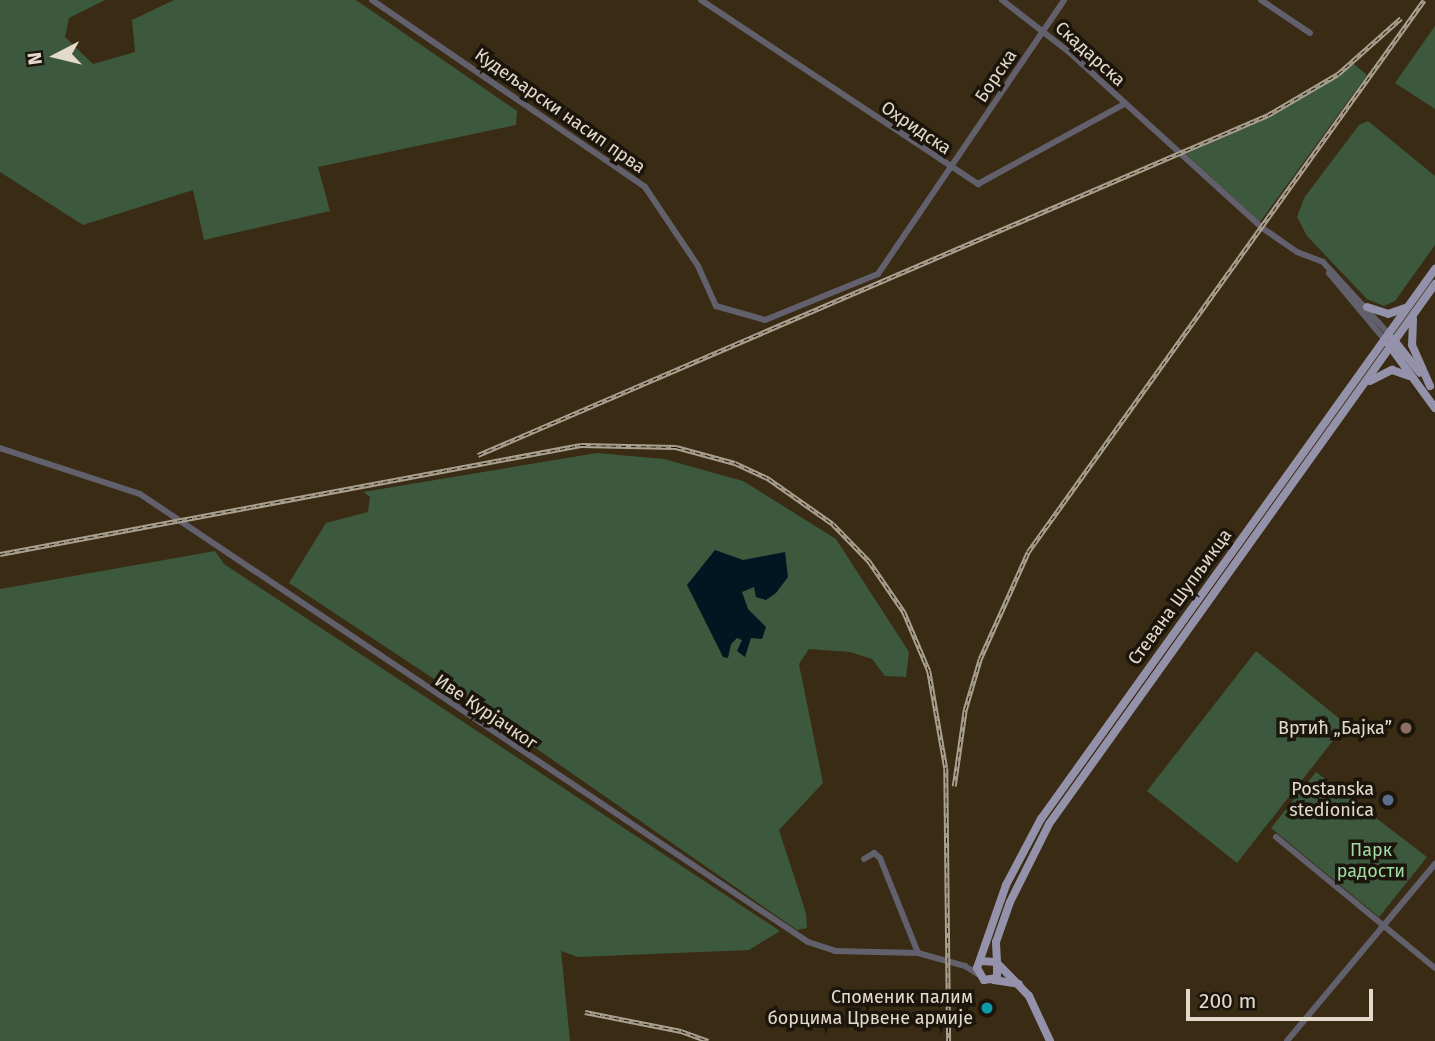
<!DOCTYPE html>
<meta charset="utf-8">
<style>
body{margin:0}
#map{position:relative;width:1435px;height:1041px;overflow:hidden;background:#392b14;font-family:"Fira Sans",sans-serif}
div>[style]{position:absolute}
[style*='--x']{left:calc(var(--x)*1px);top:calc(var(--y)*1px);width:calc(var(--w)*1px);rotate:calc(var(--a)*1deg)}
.green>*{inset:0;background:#3c593e}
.water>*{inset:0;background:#001620}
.minor>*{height:6px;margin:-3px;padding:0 3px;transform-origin:3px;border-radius:3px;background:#61606c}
.major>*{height:8px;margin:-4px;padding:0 4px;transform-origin:4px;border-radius:4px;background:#9492aa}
.rail>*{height:4.5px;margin-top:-2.25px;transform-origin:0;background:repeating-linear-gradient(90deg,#1b150b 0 5px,#aaa08f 0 10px);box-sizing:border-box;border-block:2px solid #aaa08f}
.dots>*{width:19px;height:19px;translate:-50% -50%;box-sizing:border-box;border:4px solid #1b150b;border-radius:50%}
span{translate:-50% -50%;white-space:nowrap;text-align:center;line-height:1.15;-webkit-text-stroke:7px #1b150b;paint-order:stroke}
.street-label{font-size:18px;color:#e3dacc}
.poi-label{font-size:18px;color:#e3dacc}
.right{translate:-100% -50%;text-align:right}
.park-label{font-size:18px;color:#a0daa4}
.north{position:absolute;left:21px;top:21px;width:70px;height:70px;-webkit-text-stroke:5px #1b150b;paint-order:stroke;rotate:263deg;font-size:19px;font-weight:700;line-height:28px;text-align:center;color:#e3dacc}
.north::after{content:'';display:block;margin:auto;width:24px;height:32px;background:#e3dacc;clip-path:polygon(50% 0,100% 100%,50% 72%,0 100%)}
.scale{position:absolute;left:1186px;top:989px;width:187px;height:32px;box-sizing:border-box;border:4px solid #e3dacc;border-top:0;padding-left:9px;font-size:21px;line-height:24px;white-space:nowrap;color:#e3dacc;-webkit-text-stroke:5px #1b150b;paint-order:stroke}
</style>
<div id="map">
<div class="green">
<div style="clip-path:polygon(0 0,105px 0,69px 18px,65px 37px,93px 64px,135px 52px,132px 20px,174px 0,356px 0,517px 111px,516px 125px,318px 167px,330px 211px,204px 240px,193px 190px,83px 225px,0 172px)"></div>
<div style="clip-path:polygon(1435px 26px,1435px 109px,1395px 83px)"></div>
<div style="clip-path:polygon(1354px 64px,1367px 75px,1260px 222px,1186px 154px,1281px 110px)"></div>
<div style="clip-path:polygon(1368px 121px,1435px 176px,1435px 245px,1395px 301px,1384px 306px,1367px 299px,1307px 236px,1297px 217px,1304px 198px,1359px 125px)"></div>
<div style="clip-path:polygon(597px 453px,664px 459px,743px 481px,836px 539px,909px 652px,906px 677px,885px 676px,872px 659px,850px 652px,809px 649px,799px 664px,823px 783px,779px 830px,806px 913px,807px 928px,797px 930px,481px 710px,289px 583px,326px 523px,368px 512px,370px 497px,363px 492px)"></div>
<div style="clip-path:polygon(215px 551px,224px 564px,780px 931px,749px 950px,578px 957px,561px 951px,570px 1041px,0 1041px,0 589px)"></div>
<div style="clip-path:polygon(1256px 651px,1346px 724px,1237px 863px,1147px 791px)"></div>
<div style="clip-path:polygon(1316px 772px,1427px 857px,1379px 917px,1271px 828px)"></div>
</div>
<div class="water">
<div style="clip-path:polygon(715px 550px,743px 560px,785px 552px,788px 577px,776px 593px,766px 600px,756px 597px,754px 587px,742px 592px,748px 609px,766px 627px,762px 639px,751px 638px,745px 657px,737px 651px,742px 640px,737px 638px,731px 644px,728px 658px,723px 657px,687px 585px)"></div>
</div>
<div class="minor">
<div style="--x:372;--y:0;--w:331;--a:34.4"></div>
<div style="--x:645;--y:187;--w:95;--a:56.1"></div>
<div style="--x:698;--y:266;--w:44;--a:65.8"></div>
<div style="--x:716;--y:306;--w:51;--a:15.9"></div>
<div style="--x:765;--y:320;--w:122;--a:-22.2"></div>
<div style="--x:878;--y:274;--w:331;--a:-55.8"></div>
<div style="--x:701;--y:0;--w:333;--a:33.6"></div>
<div style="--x:978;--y:184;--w:166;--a:-28.7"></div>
<div style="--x:1002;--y:0;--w:85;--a:37.8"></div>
<div style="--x:1069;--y:52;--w:260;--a:42.3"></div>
<div style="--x:1261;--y:227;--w:44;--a:34.8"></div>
<div style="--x:1297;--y:252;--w:28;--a:21"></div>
<div style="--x:1323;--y:262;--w:98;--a:47.5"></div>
<div style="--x:1261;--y:0;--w:59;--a:34"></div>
<div style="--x:1329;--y:273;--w:87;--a:50.1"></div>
<div style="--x:0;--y:448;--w:147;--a:18.2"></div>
<div style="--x:140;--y:494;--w:804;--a:33.85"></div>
<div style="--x:808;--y:942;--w:28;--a:18"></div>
<div style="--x:835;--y:951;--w:83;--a:1.4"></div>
<div style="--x:918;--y:953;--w:49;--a:15.5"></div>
<div style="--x:965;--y:966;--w:15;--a:32"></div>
<div style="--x:1276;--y:837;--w:206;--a:39.5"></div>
<div style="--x:864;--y:859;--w:12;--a:-31"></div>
<div style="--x:874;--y:853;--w:8;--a:40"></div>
<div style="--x:880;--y:858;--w:102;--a:68.2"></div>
<div style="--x:1287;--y:1041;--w:231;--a:-50.1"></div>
</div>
<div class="major">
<div style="--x:1367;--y:307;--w:22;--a:18"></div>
<div style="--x:1388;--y:314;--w:18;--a:-19"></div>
<div style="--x:1413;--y:319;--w:26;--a:92"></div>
<div style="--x:1412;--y:345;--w:45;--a:66.3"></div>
<div style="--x:1393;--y:339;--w:43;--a:51.5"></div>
<div style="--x:1389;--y:345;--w:78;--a:53.9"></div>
<div style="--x:1370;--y:381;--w:25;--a:-27"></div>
<div style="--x:1392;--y:370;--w:18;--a:19"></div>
<div style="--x:981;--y:961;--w:16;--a:4"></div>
<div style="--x:997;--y:962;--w:16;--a:90"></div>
<div style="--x:997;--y:978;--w:13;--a:171"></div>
<div style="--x:984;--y:980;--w:14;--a:-120"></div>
<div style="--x:977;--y:968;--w:88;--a:-70.7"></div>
<div style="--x:1006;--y:885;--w:75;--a:-62.1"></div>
<div style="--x:1041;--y:819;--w:677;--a:-54.38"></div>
<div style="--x:997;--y:962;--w:20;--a:-93"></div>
<div style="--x:996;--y:942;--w:42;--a:-70.7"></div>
<div style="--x:1010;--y:902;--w:87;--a:-63.4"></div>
<div style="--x:1049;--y:824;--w:664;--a:-54.44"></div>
<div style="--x:999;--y:965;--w:43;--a:45.9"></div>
<div style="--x:1029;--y:996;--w:50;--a:65"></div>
<div style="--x:994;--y:980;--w:25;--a:9"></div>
</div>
<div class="rail">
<div style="--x:478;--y:455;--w:860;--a:-23.29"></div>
<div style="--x:1268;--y:115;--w:81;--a:-30.4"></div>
<div style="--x:1338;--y:74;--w:84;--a:-41.6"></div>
<div style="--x:0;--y:554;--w:591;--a:-10.63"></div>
<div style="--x:581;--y:445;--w:95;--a:1.2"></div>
<div style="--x:676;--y:447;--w:61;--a:15.2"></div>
<div style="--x:735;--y:463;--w:38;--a:25"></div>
<div style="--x:769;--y:479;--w:78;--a:35.1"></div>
<div style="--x:833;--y:524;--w:52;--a:45.8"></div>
<div style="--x:869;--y:561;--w:62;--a:55.5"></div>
<div style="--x:904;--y:612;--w:64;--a:67"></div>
<div style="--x:929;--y:671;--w:98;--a:80.1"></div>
<div style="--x:946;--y:768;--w:273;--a:89.4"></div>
<div style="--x:954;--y:786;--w:77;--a:-81.8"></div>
<div style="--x:965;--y:710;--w:53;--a:-73.6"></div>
<div style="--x:980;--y:659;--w:117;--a:-65.8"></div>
<div style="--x:1028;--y:552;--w:679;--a:-54.34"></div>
<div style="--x:585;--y:1012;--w:98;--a:11.2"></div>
<div style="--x:681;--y:1031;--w:29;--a:20"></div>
</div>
<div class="dots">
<div style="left:1406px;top:728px;background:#8d6e63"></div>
<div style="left:1388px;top:800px;background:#5c6f8a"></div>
<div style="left:987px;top:1008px;background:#0f9aa8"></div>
</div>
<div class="street-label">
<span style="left:1090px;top:54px;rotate:42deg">Скадарска</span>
<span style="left:996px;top:76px;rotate:-56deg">Борска</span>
<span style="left:560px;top:111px;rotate:35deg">Кудељарски насип прва</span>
<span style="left:916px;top:128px;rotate:34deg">Охридска</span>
<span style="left:1180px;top:597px;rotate:-54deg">Стевана Шупљикца</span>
<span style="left:486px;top:712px;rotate:34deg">Иве Курјачког</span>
</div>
<div class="poi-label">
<span class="right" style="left:1392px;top:728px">Вртић „Бајка”</span>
<span class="right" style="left:1374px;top:800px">Postanska<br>stedionica</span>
<span class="right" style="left:973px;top:1008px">Споменик палим<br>борцима Црвене армије</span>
</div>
<div class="park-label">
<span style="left:1371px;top:861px">Парк<br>радости</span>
</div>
<div class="north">N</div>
<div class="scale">200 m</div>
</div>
